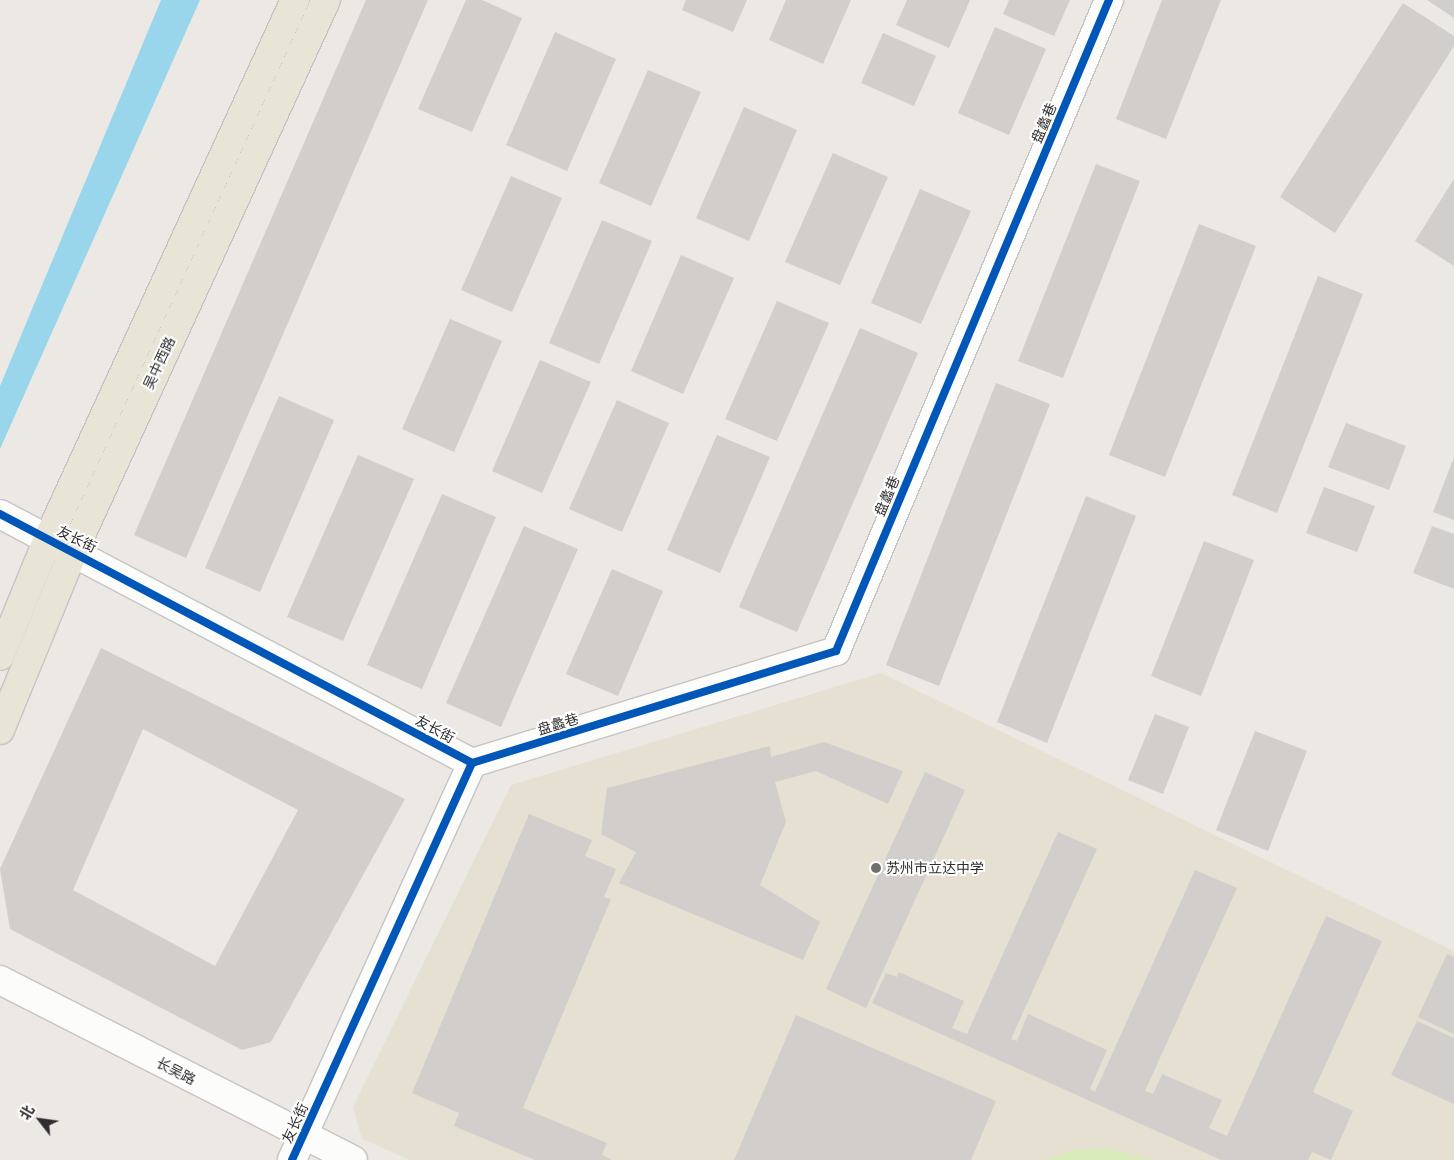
<!DOCTYPE html>
<meta charset="utf-8">
<style>
body{margin:0}
#map{position:relative;width:1454px;height:1160px;overflow:hidden;background:#ece8e4;font-family:"Work Sans","Noto Sans SC",sans-serif}
div>[style]{position:absolute}
[style*='--x']{left:calc(var(--x)*1px);top:calc(var(--y)*1px);width:calc(var(--w)*1px);rotate:calc(var(--a)*1deg)}
.education>*{inset:0;background:#e6e0d3}
.pitch>*{inset:0;background:#d9eabb}
.water>*{inset:0;background:#99d6ec}
.building>*{inset:0;background:#d1cecb}
.roads{filter:drop-shadow(1px 0 #c5c4c5) drop-shadow(-1px 0 #c5c4c5) drop-shadow(0 1px #c5c4c5) drop-shadow(0 -1px #c5c4c5)}
.minor>*{height:28px;margin:-14px;padding:0 14px;transform-origin:14px;border-radius:14px;background:#fcfcfb}
.major>*{height:28px;margin:-14px;padding:0 14px;transform-origin:14px;border-radius:14px;background:#e8e4d6}
.cycleway>*{height:8px;margin:-4px;padding:0 4px;transform-origin:4px;border-radius:4px;background:#0057b8}
.dots>*{width:14px;height:14px;translate:-50% -50%;box-sizing:border-box;border:2px solid #fff;border-radius:50%}
span{translate:-50% -50%;white-space:nowrap;text-align:center;line-height:1.15;-webkit-text-stroke:4px #fff;paint-order:stroke}
.street-label{font-size:14px;color:#2e2e2e}
.poi-label{font-size:14px;color:#2e2e2e}
.left{translate:0 -50%;text-align:left}
.north{position:absolute;left:15px;top:1095px;width:50px;height:50px;-webkit-text-stroke:4px #fff;paint-order:stroke;rotate:300deg;font-size:14px;font-weight:700;line-height:20px;text-align:center;color:#2e2e2e}
.north::after{content:'';display:block;margin:auto;width:18px;height:22px;background:#2e2e2e;clip-path:polygon(50% 0,100% 100%,50% 72%,0 100%)}
</style>
<div id="map">
<div class="education">
<div style="clip-path:polygon(881px 673px,1454px 951px,1454px 1160px,410px 1160px,362px 1139px,353px 1107px,511px 785px)"></div>
</div>
<div class="pitch">
<div style="clip-path:polygon(1105px 1148px,1154px 1160px,1043px 1160px,1074px 1150px)"></div>
</div>
<div class="water">
<div style="clip-path:polygon(161px 0,200px 0,0 449px,0 386px)"></div>
</div>
<div class="building">
<div style="clip-path:polygon(366px 0,428px 0,186px 558px,134px 535px)"></div>
<div style="clip-path:polygon(466px 0,482px 0,522px 18px,472px 132px,418px 109px)"></div>
<div style="clip-path:polygon(686px 0,747px 0,733px 32px,682px 10px)"></div>
<div style="clip-path:polygon(786px 0,851px 0,823px 64px,769px 40px)"></div>
<div style="clip-path:polygon(907px 0,970px 0,949px 48px,896px 25px)"></div>
<div style="clip-path:polygon(1009px 0,1070px 0,1054px 36px,1003px 14px)"></div>
<div style="clip-path:polygon(1162px 0,1221px 0,1166px 139px,1116px 119px)"></div>
<div style="clip-path:polygon(1427px 0,1454px 0,1454px 18px)"></div>
<div style="clip-path:polygon(1403px 3px,1454px 36px,1454px 46px,1335px 233px,1280px 197px)"></div>
<div style="clip-path:polygon(995px 27px,1046px 49px,1009px 135px,958px 113px)"></div>
<div style="clip-path:polygon(555px 32px,616px 59px,567px 171px,506px 145px)"></div>
<div style="clip-path:polygon(883px 33px,936px 56px,914px 106px,861px 83px)"></div>
<div style="clip-path:polygon(648px 70px,701px 92px,651px 206px,599px 183px)"></div>
<div style="clip-path:polygon(744px 107px,797px 130px,749px 241px,696px 218px)"></div>
<div style="clip-path:polygon(833px 153px,888px 177px,840px 285px,785px 262px)"></div>
<div style="clip-path:polygon(1096px 164px,1140px 181px,1063px 378px,1018px 361px)"></div>
<div style="clip-path:polygon(511px 176px,562px 198px,512px 312px,461px 290px)"></div>
<div style="clip-path:polygon(1454px 179px,1454px 266px,1415px 241px)"></div>
<div style="clip-path:polygon(920px 189px,971px 211px,921px 324px,871px 303px)"></div>
<div style="clip-path:polygon(602px 220px,652px 241px,599px 364px,549px 343px)"></div>
<div style="clip-path:polygon(1199px 224px,1256px 246px,1165px 477px,1109px 455px)"></div>
<div style="clip-path:polygon(681px 255px,734px 278px,683px 394px,631px 371px)"></div>
<div style="clip-path:polygon(1318px 276px,1363px 294px,1277px 513px,1232px 495px)"></div>
<div style="clip-path:polygon(777px 301px,829px 323px,777px 441px,725px 419px)"></div>
<div style="clip-path:polygon(450px 319px,502px 341px,454px 452px,402px 429px)"></div>
<div style="clip-path:polygon(860px 328px,918px 353px,797px 632px,739px 607px)"></div>
<div style="clip-path:polygon(540px 360px,591px 382px,542px 493px,492px 471px)"></div>
<div style="clip-path:polygon(996px 383px,1050px 404px,939px 686px,886px 665px)"></div>
<div style="clip-path:polygon(279px 396px,334px 420px,260px 592px,205px 568px)"></div>
<div style="clip-path:polygon(617px 400px,669px 423px,622px 532px,569px 509px)"></div>
<div style="clip-path:polygon(1346px 423px,1406px 446px,1389px 490px,1328px 467px)"></div>
<div style="clip-path:polygon(717px 435px,770px 457px,720px 573px,667px 550px)"></div>
<div style="clip-path:polygon(358px 455px,414px 479px,343px 641px,287px 617px)"></div>
<div style="clip-path:polygon(1454px 457px,1454px 520px,1433px 512px)"></div>
<div style="clip-path:polygon(1324px 487px,1375px 506px,1357px 552px,1306px 533px)"></div>
<div style="clip-path:polygon(442px 494px,496px 517px,422px 689px,367px 665px)"></div>
<div style="clip-path:polygon(1086px 496px,1136px 516px,1047px 743px,997px 722px)"></div>
<div style="clip-path:polygon(524px 526px,578px 549px,501px 727px,446px 703px)"></div>
<div style="clip-path:polygon(1432px 526px,1454px 534px,1454px 589px,1413px 573px)"></div>
<div style="clip-path:polygon(1204px 541px,1254px 560px,1201px 696px,1151px 676px)"></div>
<div style="clip-path:polygon(612px 569px,663px 591px,618px 696px,566px 674px)"></div>
<div style="clip-path:polygon(evenodd,101px 648px,405px 799px,271px 1042px,242px 1050px,10px 929px,0 869px,101px 648px,143px 729px,298px 810px,215px 966px,73px 890px,143px 729px)"></div>
<div style="clip-path:polygon(1155px 714px,1189px 727px,1163px 794px,1128px 780px)"></div>
<div style="clip-path:polygon(1255px 731px,1307px 751px,1268px 851px,1216px 830px)"></div>
<div style="clip-path:polygon(824px 742px,903px 771px,888px 804px,816px 771px,775px 782px,786px 822px,760px 885px,820px 922px,803px 960px,619px 883px,636px 852px,601px 834px,607px 788px,770px 746px,771px 757px)"></div>
<div style="clip-path:polygon(925px 772px,965px 790px,866px 1008px,826px 989px)"></div>
<div style="clip-path:polygon(529px 814px,592px 840px,585px 856px,616px 869px,604px 897px,611px 899px,523px 1108px,607px 1143px,602px 1155px,612px 1160px,535px 1160px,454px 1126px,459px 1113px,412px 1093px)"></div>
<div style="clip-path:polygon(1058px 832px,1097px 849px,1011px 1039px,1017px 1041px,1028px 1014px,1107px 1050px,1090px 1089px,1095px 1092px,1195px 870px,1237px 888px,1145px 1091px,1153px 1094px,1162px 1074px,1222px 1100px,1209px 1128px,1227px 1136px,1326px 916px,1382px 941px,1313px 1092px,1353px 1111px,1331px 1160px,1312px 1152px,1308px 1160px,1221px 1160px,872px 1003px,886px 973px,897px 977px,899px 972px,964px 1001px,952px 1028px,967px 1034px)"></div>
<div style="clip-path:polygon(1447px 954px,1454px 957px,1454px 1034px,1418px 1017px)"></div>
<div style="clip-path:polygon(796px 1015px,996px 1101px,971px 1160px,734px 1160px)"></div>
<div style="clip-path:polygon(1417px 1021px,1454px 1038px,1454px 1104px,1391px 1075px)"></div>
</div>
<div class="roads">
<div class="minor">
<div style="--x:0;--y:514;--w:534;--a:27.81"></div>
<div style="--x:472;--y:763;--w:436;--a:114.4"></div>
<div style="--x:472;--y:763;--w:381;--a:-17.1"></div>
<div style="--x:836;--y:651;--w:706;--a:-67.25"></div>
<div style="--x:0;--y:980;--w:396;--a:27"></div>
</div>
<div class="major">
<div style="--x:0;--y:656;--w:126;--a:-67.7"></div>
<div style="--x:48;--y:539;--w:593;--a:-65.38"></div>
<div style="--x:0;--y:730;--w:195;--a:-67.7"></div>
<div style="--x:74;--y:550;--w:605;--a:-65.38"></div>
</div>
</div>
<div class="cycleway">
<div style="--x:0;--y:514;--w:534;--a:27.81"></div>
<div style="--x:472;--y:763;--w:436;--a:114.4"></div>
<div style="--x:472;--y:763;--w:381;--a:-17.1"></div>
<div style="--x:836;--y:651;--w:706;--a:-67.25"></div>
</div>
<div class="dots">
<div style="left:876px;top:868px;background:#706f6e"></div>
</div>
<div class="street-label">
<span style="left:1044px;top:123px;rotate:-67deg">盘蠡巷</span>
<span style="left:159px;top:363px;rotate:-65deg">吴中西路</span>
<span style="left:887px;top:496px;rotate:-67deg">盘蠡巷</span>
<span style="left:77px;top:539px;rotate:26deg">友长街</span>
<span style="left:558px;top:724px;rotate:-17deg">盘蠡巷</span>
<span style="left:435px;top:729px;rotate:28deg">友长街</span>
<span style="left:176px;top:1071px;rotate:27deg">长吴路</span>
<span style="left:295px;top:1123px;rotate:-65deg">友长街</span>
</div>
<div class="poi-label">
<span class="left" style="left:886px;top:868px">苏州市立达中学</span>
</div>
<div class="north">北</div>
</div>
